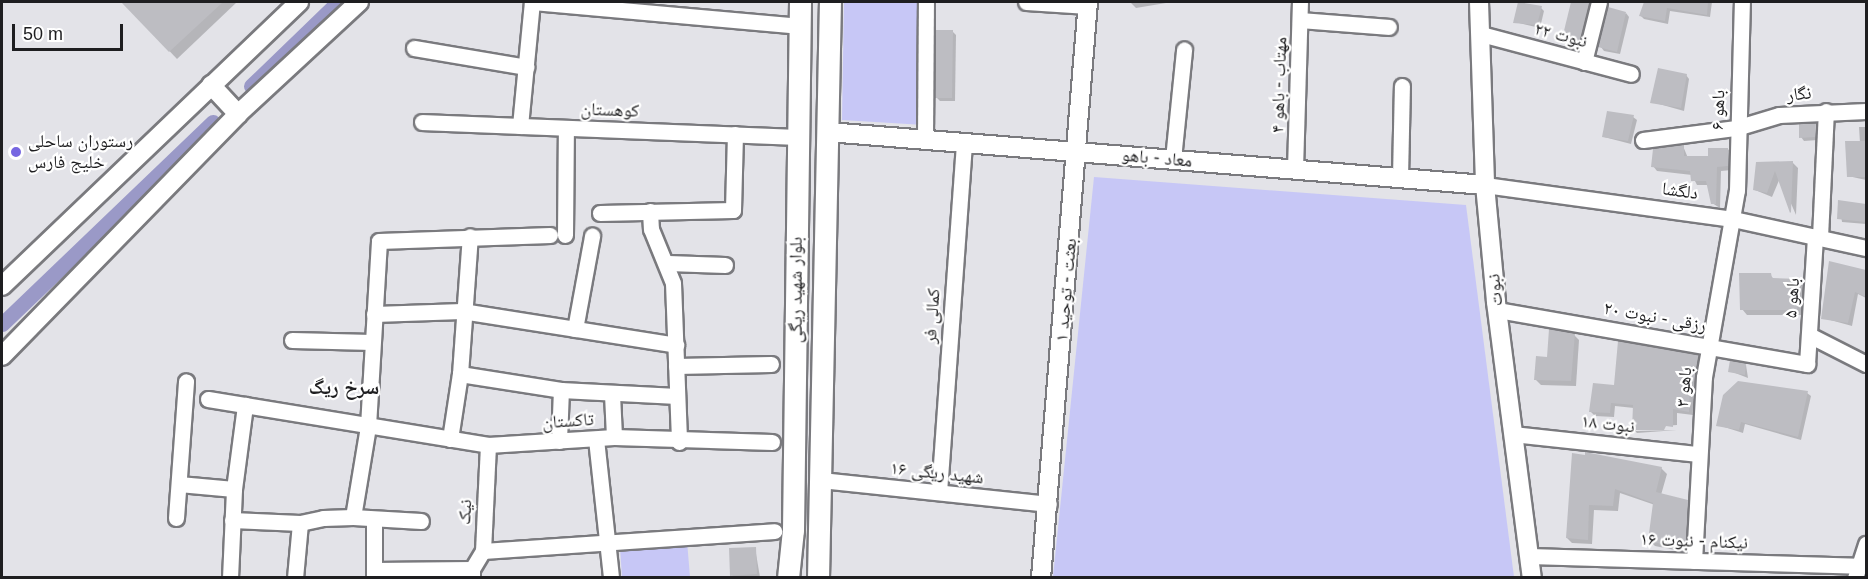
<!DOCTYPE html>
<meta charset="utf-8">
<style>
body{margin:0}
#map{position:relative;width:1868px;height:579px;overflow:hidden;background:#e3e3e8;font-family:Arial,"Noto Naskh Arabic",sans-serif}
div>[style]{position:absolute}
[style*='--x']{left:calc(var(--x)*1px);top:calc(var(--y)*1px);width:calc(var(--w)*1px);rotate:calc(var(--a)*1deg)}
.green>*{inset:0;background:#c7c7f6}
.shadow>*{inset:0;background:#0003}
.canal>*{height:15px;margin:-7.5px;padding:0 7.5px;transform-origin:7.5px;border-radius:7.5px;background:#9a99c7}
.building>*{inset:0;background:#bdbdc2}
.roads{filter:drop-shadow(2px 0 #7a7a7e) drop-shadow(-2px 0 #7a7a7e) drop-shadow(0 2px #7a7a7e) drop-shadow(0 -2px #7a7a7e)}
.minor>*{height:15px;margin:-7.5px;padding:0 7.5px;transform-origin:7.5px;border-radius:7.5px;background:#fff}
.tertiary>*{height:18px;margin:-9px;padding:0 9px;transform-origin:9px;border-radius:9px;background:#fff}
.secondary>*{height:21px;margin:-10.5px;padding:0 10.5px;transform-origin:10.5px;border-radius:10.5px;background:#fff}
.dots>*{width:16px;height:16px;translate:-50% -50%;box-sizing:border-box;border:3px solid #fff;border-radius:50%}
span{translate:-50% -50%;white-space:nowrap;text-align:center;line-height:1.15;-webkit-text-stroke:4.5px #fff;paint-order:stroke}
.street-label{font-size:18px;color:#1e1e20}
.poi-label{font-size:18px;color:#1e1e20}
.left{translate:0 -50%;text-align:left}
.neighbourhood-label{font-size:20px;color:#1e1e20;font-weight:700}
.frame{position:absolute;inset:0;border:3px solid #1e1e20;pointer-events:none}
.scale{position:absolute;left:12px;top:24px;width:111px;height:27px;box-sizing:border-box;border:3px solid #1e1e20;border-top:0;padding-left:8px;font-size:18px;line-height:21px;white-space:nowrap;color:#1e1e20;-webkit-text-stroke:4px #fff;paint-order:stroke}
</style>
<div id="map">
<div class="green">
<div style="clip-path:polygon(844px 2px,925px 2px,924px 125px,842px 120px)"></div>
<div style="clip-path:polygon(1094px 177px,1466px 205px,1514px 577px,1053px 577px)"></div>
<div style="clip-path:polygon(687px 541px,690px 577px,622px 577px,620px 547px)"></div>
</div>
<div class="shadow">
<div style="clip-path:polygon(123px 2px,237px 2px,177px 59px)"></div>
<div style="clip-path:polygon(1130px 2px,1172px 2px,1136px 8px)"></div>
<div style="clip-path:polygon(1573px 2px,1596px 2px,1583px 46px,1563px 39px)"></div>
<div style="clip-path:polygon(1645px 2px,1712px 2px,1710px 17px,1670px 11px,1668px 24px,1644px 19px,1640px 15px)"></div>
<div style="clip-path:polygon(1541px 8px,1544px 11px,1540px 28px,1515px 22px)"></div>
<div style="clip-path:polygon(1626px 13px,1629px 17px,1620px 54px,1604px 51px,1601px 47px)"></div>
<div style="clip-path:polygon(953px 32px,956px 35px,955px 101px,940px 101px,937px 98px)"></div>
<div style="clip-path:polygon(1686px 75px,1689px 79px,1684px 111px,1652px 102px)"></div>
<div style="clip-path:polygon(1633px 117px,1637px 120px,1631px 144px,1604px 137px)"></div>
<div style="clip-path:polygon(1815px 125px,1818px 140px,1804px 141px,1801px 137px)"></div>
<div style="clip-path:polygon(1859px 127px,1866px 127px,1866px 180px,1848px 176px,1860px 143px)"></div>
<div style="clip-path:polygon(1683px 146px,1688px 158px,1710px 157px,1728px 149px,1732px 154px,1732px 170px,1721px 171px,1720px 208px,1712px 203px,1709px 185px,1697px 185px,1692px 175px,1657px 171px,1653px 166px)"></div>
<div style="clip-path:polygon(1792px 162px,1798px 168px,1796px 215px,1780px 178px,1772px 197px,1755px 190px,1757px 164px)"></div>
<div style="clip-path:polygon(1839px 201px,1866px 205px,1866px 224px,1842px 222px)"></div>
<div style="clip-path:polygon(1831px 263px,1866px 271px,1866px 298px,1858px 294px,1852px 326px,1823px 318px)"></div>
<div style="clip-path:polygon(1770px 275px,1775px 280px,1798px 281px,1804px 286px,1802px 315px,1747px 315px,1742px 309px)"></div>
<div style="clip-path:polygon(1574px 335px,1579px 340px,1576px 386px,1541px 385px,1535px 379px,1548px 359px)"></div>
<div style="clip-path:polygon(1697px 356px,1702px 361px,1698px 385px,1694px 384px,1693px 415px,1677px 413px,1677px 425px,1636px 428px,1636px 431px,1677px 430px,1637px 433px,1633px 429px,1634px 408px,1615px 406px,1614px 417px,1595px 416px,1591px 412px,1616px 387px)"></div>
<div style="clip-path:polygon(1746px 365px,1748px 378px,1730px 371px)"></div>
<div style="clip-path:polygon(1807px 393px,1811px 396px,1801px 440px,1745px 424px,1743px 433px,1718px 425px)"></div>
<div style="clip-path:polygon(1573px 455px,1661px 468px,1667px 474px,1661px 495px,1687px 502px,1692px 507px,1690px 553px,1655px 546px,1650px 541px,1655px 505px,1620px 493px,1618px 511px,1594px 510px,1592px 544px,1572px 543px,1567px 538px)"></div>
<div style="clip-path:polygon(755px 548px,760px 577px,734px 578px,732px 575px)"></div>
</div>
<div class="canal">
<div style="--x:251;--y:86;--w:121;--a:-44"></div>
<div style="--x:2;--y:324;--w:292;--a:-43.8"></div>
</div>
<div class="building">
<div style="clip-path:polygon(121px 2px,223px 2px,169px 52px)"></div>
<div style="clip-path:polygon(1518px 2px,1542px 6px,1537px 25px,1513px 23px)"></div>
<div style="clip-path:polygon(1571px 2px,1589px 2px,1579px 43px,1562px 39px)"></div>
<div style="clip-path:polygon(1644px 2px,1708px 2px,1707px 15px,1667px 8px,1665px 21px,1639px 16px)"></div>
<div style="clip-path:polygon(1608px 7px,1626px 12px,1617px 52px,1598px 47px)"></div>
<div style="clip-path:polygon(936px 30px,953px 30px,952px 98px,935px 98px)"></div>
<div style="clip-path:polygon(1658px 68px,1687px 74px,1681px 108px,1650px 103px)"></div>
<div style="clip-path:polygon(1607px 111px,1634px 115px,1628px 141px,1602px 137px)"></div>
<div style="clip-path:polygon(1816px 123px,1815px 137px,1799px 138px,1799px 124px)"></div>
<div style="clip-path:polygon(1845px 141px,1866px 141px,1866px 177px,1847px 177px)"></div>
<div style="clip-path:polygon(1684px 145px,1684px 156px,1708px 156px,1708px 148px,1728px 148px,1728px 166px,1717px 167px,1716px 204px,1711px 204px,1706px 181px,1691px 181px,1690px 171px,1651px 167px,1653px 149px)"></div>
<div style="clip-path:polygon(1793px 161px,1791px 212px,1790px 213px,1775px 171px,1767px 193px,1753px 190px,1756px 162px)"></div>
<div style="clip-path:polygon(1838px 200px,1866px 204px,1866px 222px,1837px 219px)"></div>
<div style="clip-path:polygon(1829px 261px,1866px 270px,1866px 297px,1855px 292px,1848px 323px,1821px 319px)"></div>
<div style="clip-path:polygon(1739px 273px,1771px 273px,1772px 278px,1799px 279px,1797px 310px,1740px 310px)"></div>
<div style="clip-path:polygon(1549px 329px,1575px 333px,1571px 381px,1534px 380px,1536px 356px,1547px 357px)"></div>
<div style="clip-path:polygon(1618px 341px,1698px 355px,1694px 381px,1690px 381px,1689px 412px,1673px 409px,1673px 427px,1666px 426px,1664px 430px,1632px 430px,1633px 405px,1611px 403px,1610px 413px,1589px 412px,1593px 383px,1614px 385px)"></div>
<div style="clip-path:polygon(1730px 360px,1746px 363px,1745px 375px,1728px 372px)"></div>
<div style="clip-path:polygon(1738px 381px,1808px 391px,1798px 437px,1741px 422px,1739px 430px,1716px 426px,1723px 395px)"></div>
<div style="clip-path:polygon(1585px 452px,1662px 467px,1656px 492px,1688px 500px,1685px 549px,1648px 541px,1653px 503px,1615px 489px,1613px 506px,1589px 505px,1588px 540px,1566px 538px,1572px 453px,1585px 455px)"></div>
<div style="clip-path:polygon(756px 547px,757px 574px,730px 576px,729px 548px)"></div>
</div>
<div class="roads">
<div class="minor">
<div style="--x:1026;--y:2;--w:62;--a:3.7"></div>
<div style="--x:1301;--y:20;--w:88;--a:4.5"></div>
<div style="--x:1481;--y:34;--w:155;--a:14.9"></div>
<div style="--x:414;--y:48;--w:114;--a:9.6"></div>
<div style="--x:1584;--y:62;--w:62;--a:-76"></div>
<div style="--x:422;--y:122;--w:375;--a:2.3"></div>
<div style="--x:520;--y:126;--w:125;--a:-84.5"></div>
<div style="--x:532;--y:2;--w:268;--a:5.1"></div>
<div style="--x:925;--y:139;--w:137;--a:-89.6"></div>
<div style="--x:1643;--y:140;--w:94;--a:-7.4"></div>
<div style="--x:1736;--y:128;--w:45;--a:-16.8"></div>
<div style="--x:1779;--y:115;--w:87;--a:-2.6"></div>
<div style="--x:1173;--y:159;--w:110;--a:-84.2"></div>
<div style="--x:1295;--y:169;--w:167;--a:-88.3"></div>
<div style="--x:1400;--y:178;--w:92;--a:-88.8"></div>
<div style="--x:1485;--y:185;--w:250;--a:7.8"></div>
<div style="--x:1733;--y:219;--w:136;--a:12.3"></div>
<div style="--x:650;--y:211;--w:18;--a:87"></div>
<div style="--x:651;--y:229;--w:58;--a:67.8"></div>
<div style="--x:673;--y:283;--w:159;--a:87.8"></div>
<div style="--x:600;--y:213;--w:133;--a:-1.3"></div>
<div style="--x:733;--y:210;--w:76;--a:-88.5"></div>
<div style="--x:565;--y:235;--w:107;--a:-89.5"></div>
<div style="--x:1820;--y:237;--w:126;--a:-87.3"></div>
<div style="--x:668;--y:263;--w:57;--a:2"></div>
<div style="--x:1497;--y:310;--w:315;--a:9.9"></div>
<div style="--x:1807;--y:364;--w:128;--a:-86.4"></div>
<div style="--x:374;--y:314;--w:88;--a:-2"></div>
<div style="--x:462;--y:311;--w:217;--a:9"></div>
<div style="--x:575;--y:329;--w:95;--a:-79.6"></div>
<div style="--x:1809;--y:335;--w:64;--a:27"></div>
<div style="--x:292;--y:340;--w:80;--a:1.4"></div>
<div style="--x:676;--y:366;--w:95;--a:-1.2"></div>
<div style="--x:460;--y:374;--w:102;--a:9"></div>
<div style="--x:561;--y:390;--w:116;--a:3"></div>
<div style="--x:612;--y:394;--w:43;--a:87.3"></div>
<div style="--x:208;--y:399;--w:284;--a:9.3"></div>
<div style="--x:488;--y:445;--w:126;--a:-3.6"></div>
<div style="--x:614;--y:437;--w:158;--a:1.8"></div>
<div style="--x:1513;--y:434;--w:186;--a:6.2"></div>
<div style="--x:450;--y:439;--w:66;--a:-81.3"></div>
<div style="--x:460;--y:374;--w:138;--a:-85.9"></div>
<div style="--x:596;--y:439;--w:140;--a:83.8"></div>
<div style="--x:559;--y:441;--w:51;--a:-87.8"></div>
<div style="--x:821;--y:480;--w:229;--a:6"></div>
<div style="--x:179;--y:484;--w:55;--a:5.2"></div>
<div style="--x:939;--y:492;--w:351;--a:-85.9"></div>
<div style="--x:353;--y:517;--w:92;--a:-80.6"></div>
<div style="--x:368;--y:426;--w:185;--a:-86.6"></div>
<div style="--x:379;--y:241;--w:171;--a:-2"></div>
<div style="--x:176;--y:518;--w:137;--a:-85.8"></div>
<div style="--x:232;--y:520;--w:68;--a:2.5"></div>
<div style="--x:300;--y:523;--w:24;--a:-12"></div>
<div style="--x:323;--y:518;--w:30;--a:-2"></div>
<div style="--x:353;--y:517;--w:68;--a:3.4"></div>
<div style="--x:483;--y:551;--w:292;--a:-3.9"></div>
<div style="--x:1529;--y:556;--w:329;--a:1.7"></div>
<div style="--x:1694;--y:561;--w:184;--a:-86.9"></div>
<div style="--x:1704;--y:377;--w:190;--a:-80"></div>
<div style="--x:1737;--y:190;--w:188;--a:-88.5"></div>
<div style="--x:374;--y:570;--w:98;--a:-0.6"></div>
<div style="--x:230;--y:578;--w:89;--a:-87.4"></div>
<div style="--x:234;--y:489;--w:85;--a:-82.5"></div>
<div style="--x:295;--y:578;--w:55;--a:-84.8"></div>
<div style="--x:374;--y:578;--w:59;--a:-90"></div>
<div style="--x:472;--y:578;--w:9;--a:-90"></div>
<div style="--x:472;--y:569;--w:21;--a:-59"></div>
<div style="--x:483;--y:551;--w:106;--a:-87.3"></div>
<div style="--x:1855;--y:578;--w:36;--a:-72"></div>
</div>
<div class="tertiary">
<div style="--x:1479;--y:2;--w:183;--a:88.1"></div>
<div style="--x:1485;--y:185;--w:118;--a:84.6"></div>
<div style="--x:1496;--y:302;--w:278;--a:82.6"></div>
<div style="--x:211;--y:85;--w:40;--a:47"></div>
<div style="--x:828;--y:132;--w:659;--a:4.61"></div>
<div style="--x:2;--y:286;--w:411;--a:-43.7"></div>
<div style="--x:2;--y:356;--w:338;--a:-45.7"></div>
<div style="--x:238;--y:114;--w:165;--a:-42.8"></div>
<div style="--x:1041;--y:578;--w:578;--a:-85.34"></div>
</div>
<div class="secondary">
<div style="--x:788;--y:578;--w:48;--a:-84.1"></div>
<div style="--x:793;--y:530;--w:528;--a:-89.24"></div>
<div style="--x:818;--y:578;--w:576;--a:-88.81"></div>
</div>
</div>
<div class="dots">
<div style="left:16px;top:152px;background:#7666e1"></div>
</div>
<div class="street-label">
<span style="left:1561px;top:35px;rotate:15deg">نبوت ۲۲</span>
<span style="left:1279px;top:85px;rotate:-88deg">مهتاب - باهو ۴</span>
<span style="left:1799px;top:94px;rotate:-6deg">نگار</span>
<span style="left:610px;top:110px;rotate:2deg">کوهستان</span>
<span style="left:1718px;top:110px;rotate:-88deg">باهو ۶</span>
<span style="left:1157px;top:158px;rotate:5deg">معاد - باهو</span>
<span style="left:1680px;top:191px;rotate:8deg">دلگشا</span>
<span style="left:796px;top:290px;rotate:-90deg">بلوار شهید ریگی</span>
<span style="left:1066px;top:290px;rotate:-85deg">بعثت - توحید ۱</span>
<span style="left:1495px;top:290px;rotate:-96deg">نبوت</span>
<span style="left:1792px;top:298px;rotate:-86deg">باهو ۵</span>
<span style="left:932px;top:316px;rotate:-86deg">کمالی فر</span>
<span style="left:1655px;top:317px;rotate:10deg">رزقی - نبوت ۲۰</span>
<span style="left:1684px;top:387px;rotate:-85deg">باهو ۳</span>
<span style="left:568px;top:421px;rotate:-4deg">تاکستان</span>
<span style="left:1608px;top:424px;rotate:6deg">نبوت ۱۸</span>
<span style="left:937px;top:473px;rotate:6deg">شهید ریگی ۱۶</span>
<span style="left:465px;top:512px;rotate:-87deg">نیک</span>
<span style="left:1694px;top:541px;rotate:2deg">نیکنام - نبوت ۱۶</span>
</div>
<div class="poi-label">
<span class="left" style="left:28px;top:152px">رستوران ساحلی<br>خلیج فارس</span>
</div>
<div class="neighbourhood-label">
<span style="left:344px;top:387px">سرخ ریگ</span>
</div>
<div class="frame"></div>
<div class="scale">50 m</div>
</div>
